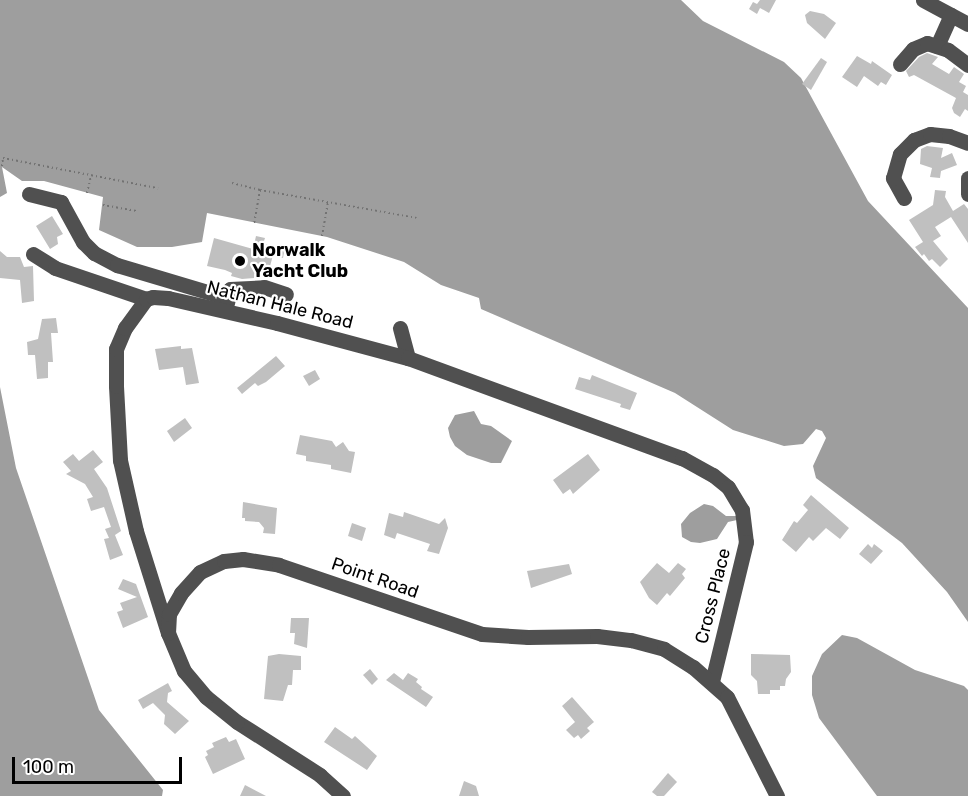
<!DOCTYPE html>
<style>
body{margin:0}
#map{position:relative;width:968px;height:796px;overflow:hidden;background:#fff;font-family:Rubik,sans-serif}
div>[style]{position:absolute}
[style*='--x']{left:calc(var(--x)*1px);top:calc(var(--y)*1px);width:calc(var(--w)*1px);rotate:calc(var(--a)*1deg)}
.water>*{inset:0;background:#9e9e9e}
.building>*{inset:0;background:#c0c0c0}
.path>*{height:2px;margin-top:-1px;transform-origin:0;background:repeating-linear-gradient(90deg,#727272 0 1.5px,transparent 0 4.5px)}
.minor>*{height:15px;margin:-7.5px;padding:0 7.5px;transform-origin:7.5px;border-radius:7.5px;background:#505050}
.dots>*{width:16px;height:16px;translate:-50% -50%;box-sizing:border-box;border:3px solid #fff;border-radius:50%}
span{translate:-50% -50%;white-space:nowrap;text-align:center;line-height:1.15;-webkit-text-stroke:4.5px #fff;paint-order:stroke}
.poi-label{font-size:18px;color:#000;font-weight:700}
.left{translate:0 -50%;text-align:left}
.street-label{font-size:18px;color:#000}
.scale{position:absolute;left:12px;top:757px;width:170px;height:27px;box-sizing:border-box;border:3px solid #000;border-top:0;padding-left:8px;font-size:18px;line-height:21px;white-space:nowrap;color:#000;-webkit-text-stroke:4px #fff;paint-order:stroke}
</style>
<div id="map">
<div class="water">
<div style="clip-path:polygon(0 0,681px 0,703px 21px,784px 62px,801px 78px,868px 201px,968px 308px,968px 622px,947px 592px,902px 543px,816px 478px,813px 466px,826px 438px,822px 431px,816px 429px,803px 444px,784px 446px,733px 430px,675px 393px,481px 309px,479px 298px,441px 285px,404px 262px,327px 237px,207px 213px,202px 242px,172px 247px,137px 247px,99px 230px,103px 197px,44px 181px,22px 181px,2px 167px,7px 193px,0 197px)"></div>
<div style="clip-path:polygon(0 387px,16px 468px,99px 710px,163px 790px,162px 796px,0 796px)"></div>
<div style="clip-path:polygon(474px 411px,481px 424px,491px 426px,512px 441px,501px 463px,491px 463px,467px 455px,455px 446px,450px 437px,448px 428px,455px 415px)"></div>
<div style="clip-path:polygon(704px 504px,713px 506px,726px 516px,736px 516px,737px 520px,728px 522px,717px 539px,700px 543px,691px 542px,682px 537px,681px 524px,690px 513px)"></div>
<div style="clip-path:polygon(842px 635px,857px 638px,915px 670px,964px 686px,968px 690px,968px 796px,877px 796px,819px 718px,812px 695px,812px 676px,822px 654px)"></div>
</div>
<div class="building">
<div style="clip-path:polygon(760px 0,776px 0,769px 13px,760px 8px,757px 14px,749px 9px,753px 2px,757px 4px)"></div>
<div style="clip-path:polygon(810px 11px,824px 14px,836px 23px,825px 39px,807px 23px,805px 15px)"></div>
<div style="clip-path:polygon(927px 53px,938px 57px,932px 64px,949px 74px,954px 67px,964px 74px,959px 82px,966px 86px,963px 92px,968px 95px,968px 111px,965px 109px,960px 117px,954px 113px,952px 108px,956px 98px,914px 75px,909px 77px,906px 71px,919px 57px)"></div>
<div style="clip-path:polygon(857px 56px,871px 64px,872px 61px,892px 75px,886px 85px,881px 82px,878px 86px,864px 76px,857px 87px,842px 77px)"></div>
<div style="clip-path:polygon(821px 58px,827px 62px,811px 90px,802px 84px)"></div>
<div style="clip-path:polygon(927px 146px,943px 148px,941px 158px,952px 153px,957px 165px,941px 171px,940px 178px,930px 177px,932px 168px,920px 164px,921px 149px)"></div>
<div style="clip-path:polygon(935px 190px,946px 191px,945px 197px,953px 211px,964px 204px,968px 209px,968px 243px,951px 217px,935px 227px,941px 236px,933px 241px,948px 259px,940px 267px,932px 259px,929px 261px,924px 254px,922px 256px,915px 247px,923px 242px,909px 220px,933px 205px)"></div>
<div style="clip-path:polygon(52px 216px,63px 234px,57px 237px,58px 244px,50px 249px,36px 226px)"></div>
<div style="clip-path:polygon(256px 236px,265px 238px,263px 244px,285px 248px,283px 258px,273px 255px,268px 274px,255px 271px,254px 278px,242px 279px,231px 276px,232px 273px,225px 270px,207px 266px,214px 238px,253px 249px)"></div>
<div style="clip-path:polygon(0 251px,7px 257px,20px 257px,24px 267px,33px 266px,34px 301px,22px 303px,20px 280px,0 278px)"></div>
<div style="clip-path:polygon(56px 318px,58px 333px,51px 333px,53px 362px,48px 362px,48px 378px,37px 379px,35px 355px,28px 355px,27px 342px,38px 339px,42px 319px)"></div>
<div style="clip-path:polygon(181px 346px,181px 349px,192px 348px,199px 383px,186px 385px,183px 367px,159px 370px,155px 349px)"></div>
<div style="clip-path:polygon(276px 356px,285px 366px,266px 382px,258px 386px,255px 383px,242px 394px,237px 388px)"></div>
<div style="clip-path:polygon(315px 370px,320px 379px,309px 386px,303px 376px)"></div>
<div style="clip-path:polygon(592px 375px,637px 393px,630px 410px,620px 407px,621px 404px,575px 389px,579px 377px,590px 380px)"></div>
<div style="clip-path:polygon(185px 418px,192px 428px,174px 442px,167px 431px)"></div>
<div style="clip-path:polygon(300px 435px,332px 441px,336px 447px,343px 442px,349px 451px,355px 452px,351px 473px,331px 469px,331px 465px,306px 461px,306px 456px,296px 454px)"></div>
<div style="clip-path:polygon(93px 450px,103px 462px,94px 469px,107px 488px,121px 531px,115px 535px,123px 555px,110px 560px,104px 539px,109px 538px,105px 529px,111px 527px,104px 507px,91px 511px,87px 499px,93px 497px,85px 484px,66px 474px,71px 471px,63px 462px,73px 454px,79px 461px)"></div>
<div style="clip-path:polygon(588px 454px,600px 470px,573px 494px,570px 489px,563px 494px,553px 480px)"></div>
<div style="clip-path:polygon(811px 495px,849px 528px,840px 539px,826px 528px,813px 541px,809px 537px,796px 552px,782px 540px,794px 521px,797px 523px,808px 510px,803px 505px)"></div>
<div style="clip-path:polygon(243px 502px,277px 508px,275px 534px,263px 533px,264px 528px,259px 522px,245px 521px,245px 518px,242px 518px)"></div>
<div style="clip-path:polygon(404px 512px,439px 524px,445px 518px,448px 528px,439px 554px,427px 551px,430px 544px,397px 533px,395px 539px,384px 535px,389px 513px,403px 517px)"></div>
<div style="clip-path:polygon(352px 523px,366px 528px,362px 541px,348px 536px)"></div>
<div style="clip-path:polygon(868px 544px,872px 548px,874px 544px,883px 551px,871px 564px,859px 554px)"></div>
<div style="clip-path:polygon(657px 563px,669px 573px,678px 563px,686px 569px,682px 574px,685px 578px,670px 596px,667px 593px,657px 605px,649px 598px,640px 582px)"></div>
<div style="clip-path:polygon(569px 564px,572px 574px,531px 588px,527px 571px)"></div>
<div style="clip-path:polygon(123px 579px,136px 584px,148px 617px,123px 628px,117px 612px,123px 610px,120px 603px,137px 597px,118px 589px)"></div>
<div style="clip-path:polygon(291px 618px,309px 618px,307px 648px,294px 644px,295px 633px,290px 633px)"></div>
<div style="clip-path:polygon(279px 654px,301px 656px,301px 670px,293px 670px,292px 685px,288px 685px,283px 701px,264px 699px,268px 656px)"></div>
<div style="clip-path:polygon(751px 654px,790px 655px,791px 672px,786px 679px,785px 686px,780px 686px,780px 690px,770px 690px,770px 694px,758px 694px,757px 681px,751px 675px)"></div>
<div style="clip-path:polygon(370px 669px,378px 679px,372px 685px,363px 675px)"></div>
<div style="clip-path:polygon(394px 673px,403px 680px,408px 673px,418px 679px,416px 682px,422px 687px,421px 689px,433px 697px,426px 707px,386px 680px)"></div>
<div style="clip-path:polygon(168px 683px,172px 691px,168px 693px,167px 702px,189px 721px,175px 734px,164px 724px,165px 715px,153px 703px,143px 709px,138px 700px)"></div>
<div style="clip-path:polygon(572px 697px,594px 722px,587px 728px,590px 731px,581px 739px,578px 735px,574px 738px,566px 730px,575px 722px,562px 706px)"></div>
<div style="clip-path:polygon(335px 727px,352px 739px,355px 736px,377px 756px,367px 770px,324px 742px)"></div>
<div style="clip-path:polygon(226px 737px,229px 742px,236px 739px,245px 759px,213px 774px,205px 757px,208px 755px,206px 751px,214px 747px,212px 743px)"></div>
<div style="clip-path:polygon(668px 773px,677px 782px,664px 796px,657px 796px,652px 792px)"></div>
<div style="clip-path:polygon(464px 781px,476px 786px,479px 796px,459px 796px)"></div>
<div style="clip-path:polygon(245px 785px,266px 796px,240px 796px)"></div>
</div>
<div class="path">
<div style="--x:2;--y:166;--w:8;--a:-83"></div>
<div style="--x:3;--y:158;--w:158;--a:11"></div>
<div style="--x:232;--y:183;--w:29;--a:14"></div>
<div style="--x:260;--y:190;--w:34;--a:100"></div>
<div style="--x:260;--y:190;--w:159;--a:10.1"></div>
<div style="--x:87;--y:193;--w:18;--a:-77"></div>
<div style="--x:103;--y:205;--w:34;--a:10"></div>
<div style="--x:322;--y:236;--w:35;--a:-80"></div>
</div>
<div class="minor">
<div style="--x:923;--y:0;--w:51;--a:28.1"></div>
<div style="--x:937;--y:46;--w:34;--a:-66"></div>
<div style="--x:900;--y:64;--w:20;--a:-49"></div>
<div style="--x:913;--y:49;--w:15;--a:-23"></div>
<div style="--x:927;--y:43;--w:22;--a:18"></div>
<div style="--x:948;--y:50;--w:25;--a:37"></div>
<div style="--x:968;--y:178;--w:16;--a:90"></div>
<div style="--x:29;--y:194;--w:33;--a:14"></div>
<div style="--x:61;--y:202;--w:46;--a:61.2"></div>
<div style="--x:83;--y:242;--w:16;--a:45"></div>
<div style="--x:94;--y:253;--w:26;--a:28"></div>
<div style="--x:117;--y:265;--w:116;--a:16.6"></div>
<div style="--x:904;--y:198;--w:23;--a:-119"></div>
<div style="--x:893;--y:178;--w:25;--a:-74"></div>
<div style="--x:900;--y:154;--w:20;--a:-45"></div>
<div style="--x:914;--y:140;--w:17;--a:-21"></div>
<div style="--x:930;--y:134;--w:19;--a:6"></div>
<div style="--x:949;--y:136;--w:20;--a:20"></div>
<div style="--x:33;--y:254;--w:26;--a:32"></div>
<div style="--x:55;--y:268;--w:96;--a:18.8"></div>
<div style="--x:227;--y:303;--w:14;--a:-78"></div>
<div style="--x:230;--y:289;--w:34;--a:-3"></div>
<div style="--x:264;--y:287;--w:23;--a:18"></div>
<div style="--x:400;--y:328;--w:31;--a:75"></div>
<div style="--x:168;--y:633;--w:107;--a:-107.4"></div>
<div style="--x:136;--y:531;--w:73;--a:-102.7"></div>
<div style="--x:120;--y:460;--w:74;--a:-93.1"></div>
<div style="--x:116;--y:386;--w:37;--a:-90"></div>
<div style="--x:116;--y:349;--w:23;--a:-67"></div>
<div style="--x:125;--y:328;--w:36;--a:-54"></div>
<div style="--x:146;--y:299;--w:7;--a:-16"></div>
<div style="--x:153;--y:297;--w:15;--a:4"></div>
<div style="--x:168;--y:298;--w:112;--a:12.9"></div>
<div style="--x:277;--y:323;--w:136;--a:15"></div>
<div style="--x:408;--y:358;--w:292;--a:20.1"></div>
<div style="--x:682;--y:458;--w:35;--a:29"></div>
<div style="--x:713;--y:475;--w:19;--a:39"></div>
<div style="--x:728;--y:487;--w:27;--a:59"></div>
<div style="--x:742;--y:510;--w:32;--a:83"></div>
<div style="--x:746;--y:542;--w:144;--a:103.7"></div>
<div style="--x:343;--y:796;--w:31;--a:-138"></div>
<div style="--x:320;--y:775;--w:98;--a:-147.4"></div>
<div style="--x:237;--y:722;--w:40;--a:-141"></div>
<div style="--x:206;--y:697;--w:34;--a:-130"></div>
<div style="--x:184;--y:671;--w:41;--a:-112.8"></div>
<div style="--x:168;--y:633;--w:19;--a:-87"></div>
<div style="--x:169;--y:614;--w:24;--a:-60"></div>
<div style="--x:181;--y:593;--w:28;--a:-48"></div>
<div style="--x:200;--y:572;--w:26;--a:-25"></div>
<div style="--x:224;--y:561;--w:19;--a:-6"></div>
<div style="--x:243;--y:559;--w:36;--a:9"></div>
<div style="--x:279;--y:565;--w:214;--a:18.8"></div>
<div style="--x:482;--y:634;--w:46;--a:3.7"></div>
<div style="--x:528;--y:637;--w:69;--a:-0.8"></div>
<div style="--x:597;--y:636;--w:34;--a:7"></div>
<div style="--x:631;--y:640;--w:34;--a:15"></div>
<div style="--x:664;--y:649;--w:34;--a:32"></div>
<div style="--x:693;--y:667;--w:45;--a:41.4"></div>
<div style="--x:727;--y:697;--w:111;--a:63.2"></div>
</div>
<div class="dots">
<div style="left:240px;top:261px;background:#000"></div>
</div>
<div class="poi-label">
<span class="left" style="left:252px;top:261px">Norwalk<br>Yacht Club</span>
</div>
<div class="street-label">
<span style="left:280px;top:305px;rotate:14deg">Nathan Hale Road</span>
<span style="left:375px;top:578px;rotate:19deg">Point Road</span>
<span style="left:713px;top:596px;rotate:-76deg">Cross Place</span>
</div>
<div class="scale">100 m</div>
</div>
